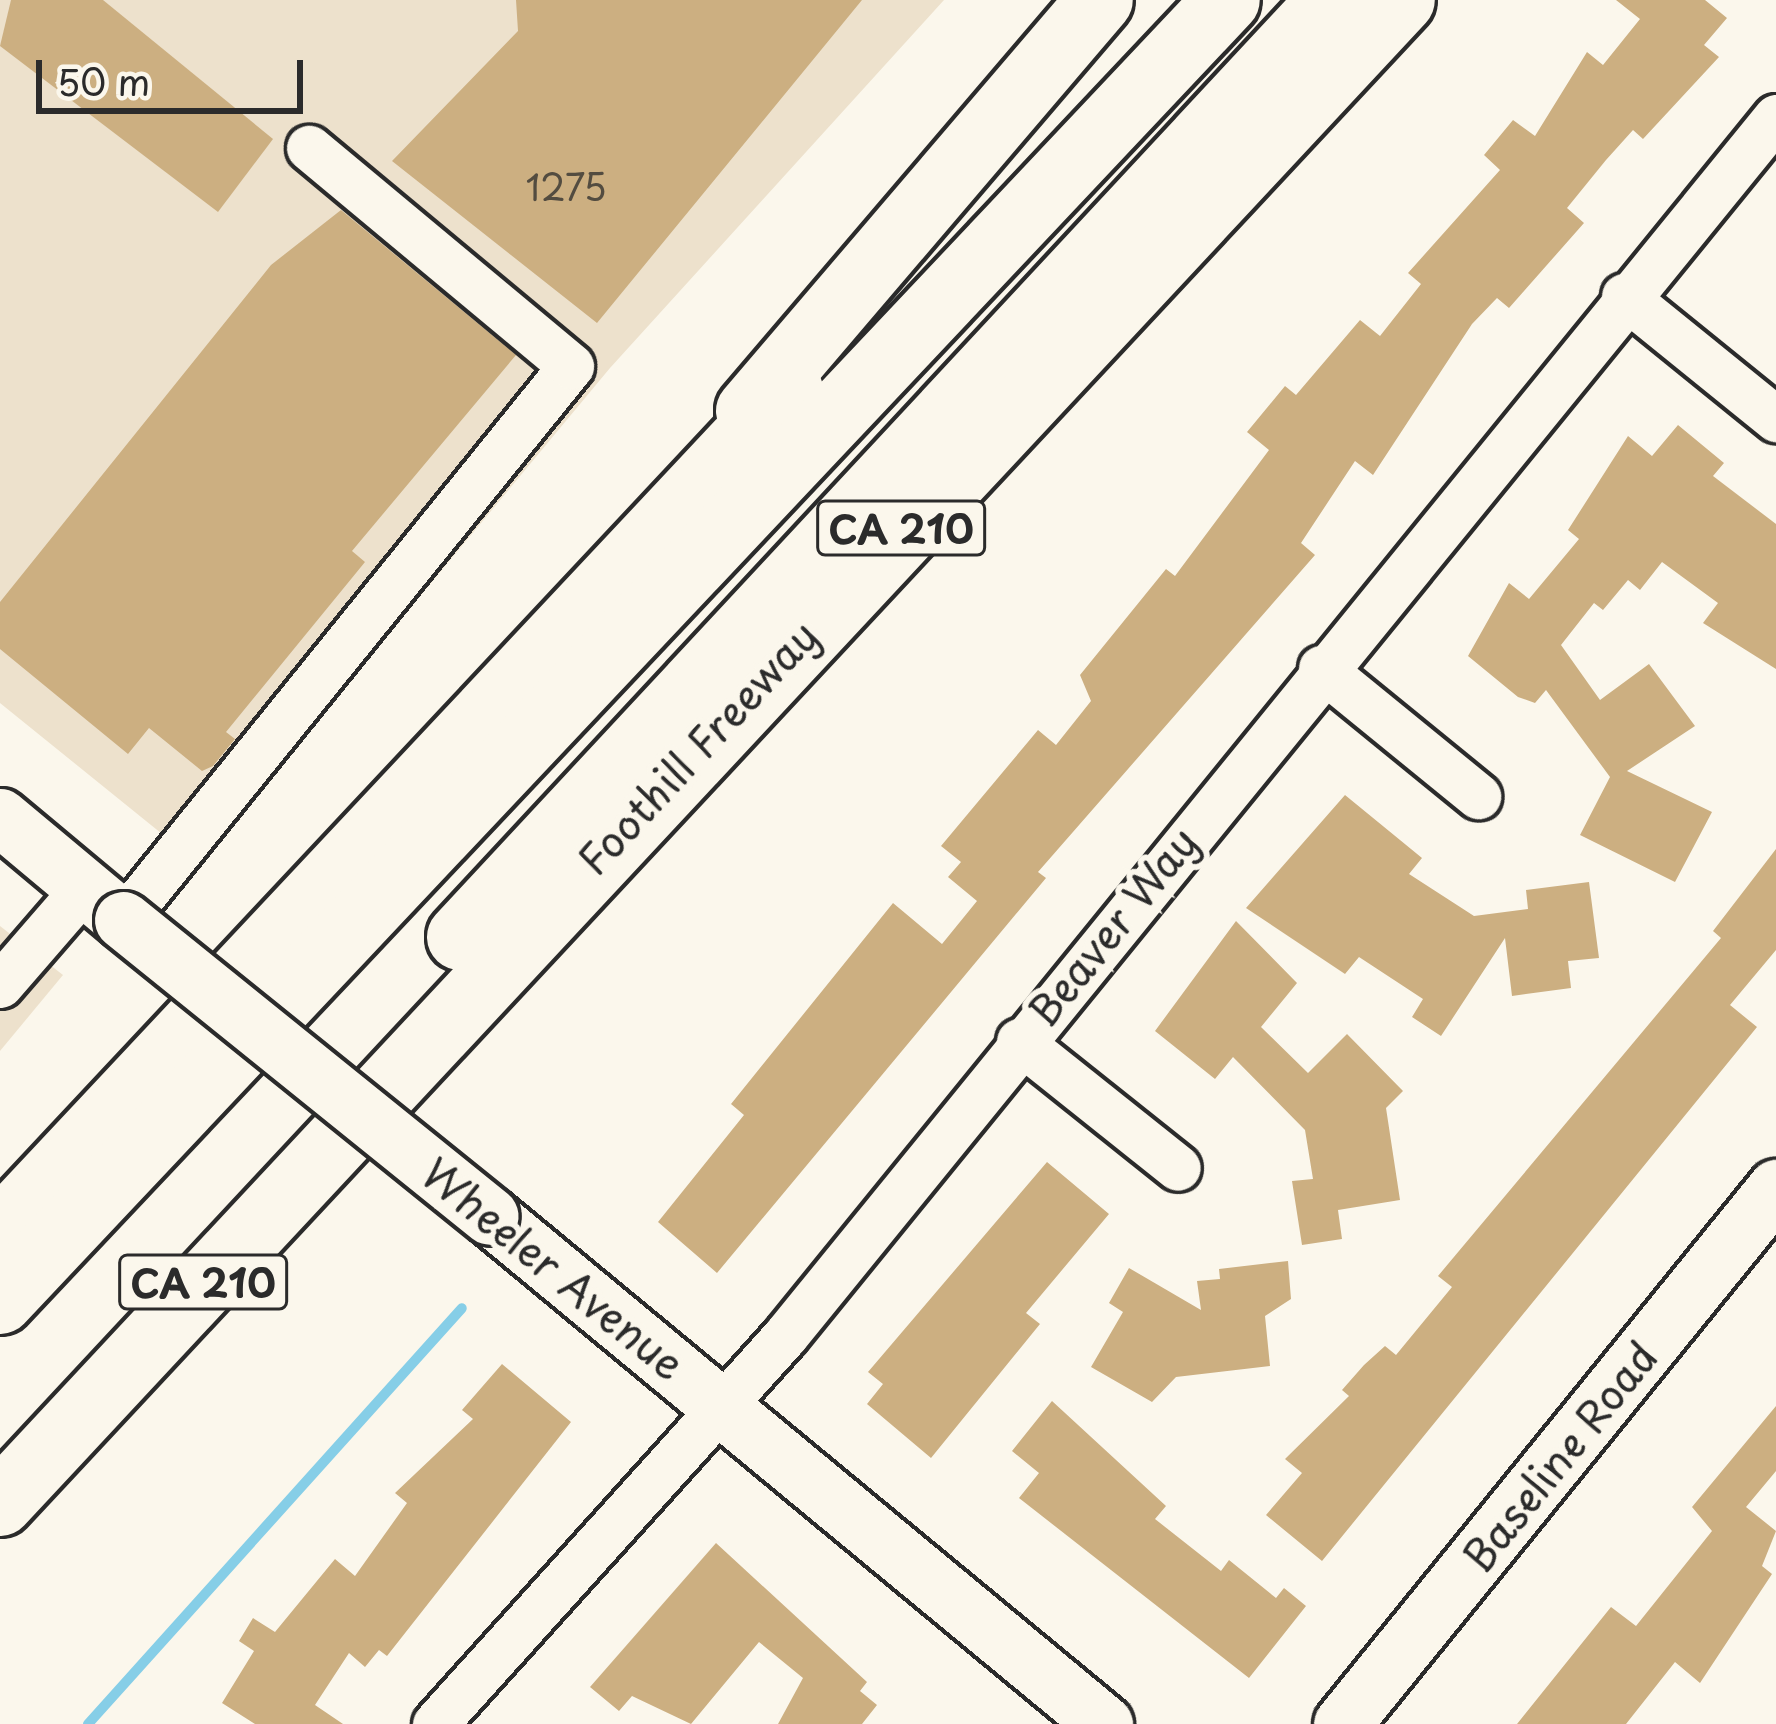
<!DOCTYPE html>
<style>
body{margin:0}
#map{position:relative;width:1776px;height:1724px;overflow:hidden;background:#fbf7ec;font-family:"Playpen Sans",sans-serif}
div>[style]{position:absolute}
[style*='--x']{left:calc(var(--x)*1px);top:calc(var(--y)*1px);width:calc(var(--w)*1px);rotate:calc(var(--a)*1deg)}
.built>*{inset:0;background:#ede1cc}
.stream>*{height:10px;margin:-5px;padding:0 5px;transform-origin:5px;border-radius:5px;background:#86cee7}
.building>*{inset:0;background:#ccaf81}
.roads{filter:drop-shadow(3px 0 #2b2b2b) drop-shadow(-3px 0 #2b2b2b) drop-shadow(0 3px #2b2b2b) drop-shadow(0 -3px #2b2b2b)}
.minor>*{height:45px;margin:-22.5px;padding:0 22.5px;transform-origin:22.5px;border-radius:22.5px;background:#fbf7ec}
.major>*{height:57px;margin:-28.5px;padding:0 28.5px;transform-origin:28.5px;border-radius:28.5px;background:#fbf7ec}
.highway>*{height:66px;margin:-33px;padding:0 33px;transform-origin:33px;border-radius:33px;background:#fbf7ec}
.bridges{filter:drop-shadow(3px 0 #2b2b2b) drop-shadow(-3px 0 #2b2b2b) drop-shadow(0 3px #2b2b2b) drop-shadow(0 -3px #2b2b2b)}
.major-bridge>*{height:57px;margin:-28.5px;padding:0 28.5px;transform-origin:28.5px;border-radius:28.5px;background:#fbf7ec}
span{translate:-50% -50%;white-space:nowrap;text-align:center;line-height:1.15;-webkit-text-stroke:12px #fbf7ec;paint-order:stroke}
.number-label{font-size:36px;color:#534c40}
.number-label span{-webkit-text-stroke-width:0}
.shield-label span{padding:3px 9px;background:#fbf7ec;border:3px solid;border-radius:9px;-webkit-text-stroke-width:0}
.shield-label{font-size:39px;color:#2b2b2b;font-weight:700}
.street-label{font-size:42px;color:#2b2b2b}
.scale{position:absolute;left:36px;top:60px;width:267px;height:54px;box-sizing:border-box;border:6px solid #2b2b2b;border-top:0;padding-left:15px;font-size:36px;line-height:42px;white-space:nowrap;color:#2b2b2b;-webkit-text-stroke:9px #fbf7ec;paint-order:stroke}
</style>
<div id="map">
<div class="built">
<div style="clip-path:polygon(0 0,944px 0,610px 368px,198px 863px,0 703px)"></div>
<div style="clip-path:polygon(0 926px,63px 975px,0 1051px)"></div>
</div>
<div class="stream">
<div style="--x:88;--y:1724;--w:559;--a:-48.04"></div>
</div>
<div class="building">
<div style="clip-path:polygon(11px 0,103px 0,273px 139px,218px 212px,0 46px)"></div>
<div style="clip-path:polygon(516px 0,862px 0,597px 323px,392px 161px,518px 31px)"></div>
<div style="clip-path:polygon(1616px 0,1705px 0,1727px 18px,1704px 45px,1719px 57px,1643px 139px,1633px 130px,1606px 160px,1567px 208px,1584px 223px,1509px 308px,1497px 298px,1472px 324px,1373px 475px,1355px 461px,1301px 543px,1315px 555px,1038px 872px,1046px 878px,717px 1273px,658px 1222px,744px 1115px,731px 1104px,893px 903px,942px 944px,977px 901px,948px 877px,961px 862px,941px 846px,1038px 730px,1056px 745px,1091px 701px,1080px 675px,1166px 569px,1175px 576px,1269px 450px,1247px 432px,1285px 386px,1296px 395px,1360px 320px,1380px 336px,1421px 284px,1408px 273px,1500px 170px,1484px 155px,1513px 120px,1535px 136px,1587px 52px,1603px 65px,1640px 19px)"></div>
<div style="clip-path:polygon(341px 210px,516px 355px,352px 551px,365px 562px,226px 732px,235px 739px,213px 766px,202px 771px,149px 728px,128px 754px,0 649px,0 602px,271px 265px)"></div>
<div style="clip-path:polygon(1678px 425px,1724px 463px,1713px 476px,1776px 524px,1776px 669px,1703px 623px,1718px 603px,1662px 562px,1640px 590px,1628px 580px,1603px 610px,1594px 603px,1561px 645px,1600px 700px,1649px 664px,1695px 726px,1627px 771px,1712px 812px,1675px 882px,1580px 835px,1610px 777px,1546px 690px,1535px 703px,1518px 697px,1468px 656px,1509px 583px,1529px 599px,1579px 539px,1568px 530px,1628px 436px,1652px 456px)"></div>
<div style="clip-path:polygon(1345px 795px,1422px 858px,1409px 874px,1474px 916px,1528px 909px,1526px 890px,1589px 882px,1599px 958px,1568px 961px,1571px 988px,1512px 996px,1505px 938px,1441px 1036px,1412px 1017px,1423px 999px,1359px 957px,1345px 974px,1246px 908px)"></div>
<div style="clip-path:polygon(1776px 849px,1776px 950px,1730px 1005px,1757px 1027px,1322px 1561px,1266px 1515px,1302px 1473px,1285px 1459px,1349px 1396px,1342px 1390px,1364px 1365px,1385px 1346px,1396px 1355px,1452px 1287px,1438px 1276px,1721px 938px,1713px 931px)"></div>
<div style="clip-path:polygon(1236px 921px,1297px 983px,1261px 1027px,1308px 1073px,1347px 1034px,1403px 1091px,1386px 1108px,1400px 1200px,1338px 1210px,1342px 1239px,1302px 1245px,1292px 1181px,1313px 1179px,1305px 1130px,1233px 1057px,1215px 1079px,1155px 1031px)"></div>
<div style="clip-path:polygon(1047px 1162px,1109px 1214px,1026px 1313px,1040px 1324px,931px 1458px,867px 1404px,883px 1384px,868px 1372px)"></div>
<div style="clip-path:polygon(1288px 1261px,1291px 1299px,1265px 1316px,1270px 1366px,1176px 1377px,1152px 1402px,1091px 1367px,1123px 1312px,1109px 1303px,1129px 1268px,1201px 1310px,1197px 1281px,1220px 1279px,1219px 1269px)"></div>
<div style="clip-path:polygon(502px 1364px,571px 1422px,387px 1656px,379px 1650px,365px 1667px,349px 1653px,315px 1705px,343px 1724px,255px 1724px,222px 1703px,254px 1651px,239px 1641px,253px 1618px,275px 1632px,335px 1559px,355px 1576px,407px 1503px,395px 1493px,473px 1419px,462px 1410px)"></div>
<div style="clip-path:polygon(1052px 1401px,1166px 1506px,1155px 1519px,1221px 1571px,1229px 1560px,1276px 1598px,1284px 1588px,1306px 1606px,1249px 1678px,1019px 1498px,1039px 1473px,1012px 1451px)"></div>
<div style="clip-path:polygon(1776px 1406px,1776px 1471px,1746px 1507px,1776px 1531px,1762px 1566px,1772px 1574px,1700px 1683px,1675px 1662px,1626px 1724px,1517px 1724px,1611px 1607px,1636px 1626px,1712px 1531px,1692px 1507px)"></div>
<div style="clip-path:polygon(716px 1543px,867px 1682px,860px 1691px,877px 1705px,862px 1724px,778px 1724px,803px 1678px,759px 1642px,691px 1724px,632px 1696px,619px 1711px,590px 1687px)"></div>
</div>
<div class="roads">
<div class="minor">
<div style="--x:1624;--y:296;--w:196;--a:39"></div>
<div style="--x:1321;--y:668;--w:203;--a:39.2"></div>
<div style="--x:123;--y:920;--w:712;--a:-51.04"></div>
<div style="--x:571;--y:366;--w:341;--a:-140.2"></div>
<div style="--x:0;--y:985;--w:128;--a:-49.1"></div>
<div style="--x:1019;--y:1041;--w:203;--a:38.6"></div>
<div style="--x:435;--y:1724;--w:523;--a:-47.95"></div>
<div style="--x:785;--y:1336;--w:1571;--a:-50.89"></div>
</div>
<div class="major">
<div style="--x:0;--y:817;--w:160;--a:39.9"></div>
<div style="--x:490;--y:1216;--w:797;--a:39.6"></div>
<div style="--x:1342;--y:1724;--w:690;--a:-51"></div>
</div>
<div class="highway">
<div style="--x:749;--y:411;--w:540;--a:-49.5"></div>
<div style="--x:460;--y:937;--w:1279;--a:-47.09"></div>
<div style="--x:0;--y:1232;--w:1155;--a:-46.86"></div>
<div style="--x:0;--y:1301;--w:1788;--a:-46.68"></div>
<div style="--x:0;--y:1503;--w:2055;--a:-46.99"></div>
</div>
</div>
<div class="bridges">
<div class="major-bridge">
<div style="--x:123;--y:920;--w:471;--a:38.9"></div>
</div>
</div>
<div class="number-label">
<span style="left:566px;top:187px">1275</span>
</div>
<div class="shield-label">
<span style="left:901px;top:528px">CA 210</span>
<span style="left:203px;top:1282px">CA 210</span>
</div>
<div class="street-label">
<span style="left:697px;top:747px;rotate:-47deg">Foothill Freeway</span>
<span style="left:1112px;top:926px;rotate:-51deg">Beaver Way</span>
<span style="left:554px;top:1268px;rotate:39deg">Wheeler Avenue</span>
<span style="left:1559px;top:1456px;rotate:-51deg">Baseline Road</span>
</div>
<div class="scale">50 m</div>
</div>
